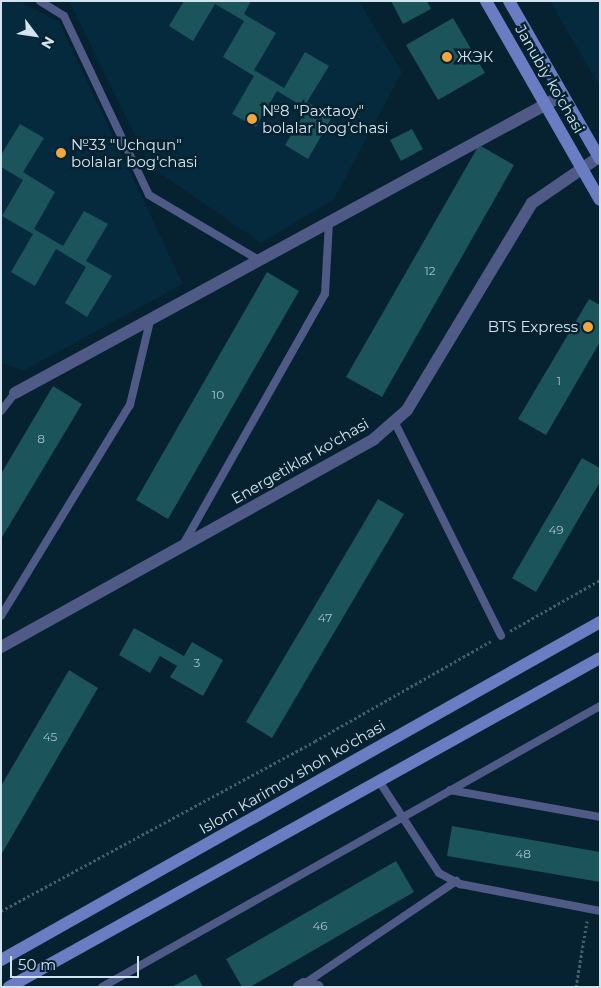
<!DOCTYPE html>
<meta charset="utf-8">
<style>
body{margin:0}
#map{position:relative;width:601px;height:988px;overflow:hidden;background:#062130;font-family:Montserrat,sans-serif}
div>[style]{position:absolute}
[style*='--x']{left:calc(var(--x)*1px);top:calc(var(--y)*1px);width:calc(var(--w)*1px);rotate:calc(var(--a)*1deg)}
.built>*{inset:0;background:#052a3d}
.building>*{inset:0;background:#1b545a}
.path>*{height:3px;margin-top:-1.5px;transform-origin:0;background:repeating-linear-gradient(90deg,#475f6c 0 2.5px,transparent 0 5px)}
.service>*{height:8px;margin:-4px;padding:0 4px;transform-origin:4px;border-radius:4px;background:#4f5b86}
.minor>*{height:12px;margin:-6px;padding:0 6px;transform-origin:6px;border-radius:6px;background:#4f5b86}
.secondary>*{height:12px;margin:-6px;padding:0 6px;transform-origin:6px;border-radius:6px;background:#6a7dc2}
.dots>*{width:14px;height:14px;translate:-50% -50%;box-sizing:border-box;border:2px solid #062130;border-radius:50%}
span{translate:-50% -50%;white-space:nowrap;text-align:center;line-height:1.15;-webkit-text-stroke:5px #062130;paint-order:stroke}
.number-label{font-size:12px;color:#a6c0c9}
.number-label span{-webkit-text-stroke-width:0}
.poi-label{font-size:15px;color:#d4e4ee}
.left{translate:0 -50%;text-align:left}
.right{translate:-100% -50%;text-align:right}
.street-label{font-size:15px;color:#d4e4ee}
.frame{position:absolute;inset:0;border:2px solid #d4e4ee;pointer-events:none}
.north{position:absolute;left:10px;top:10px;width:50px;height:50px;-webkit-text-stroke:4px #062130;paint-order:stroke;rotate:121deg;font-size:14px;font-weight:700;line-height:20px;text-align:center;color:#d4e4ee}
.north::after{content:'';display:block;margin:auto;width:18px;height:22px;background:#d4e4ee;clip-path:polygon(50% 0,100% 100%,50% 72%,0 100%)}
.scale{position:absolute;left:10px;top:956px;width:129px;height:22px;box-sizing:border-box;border:2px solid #d4e4ee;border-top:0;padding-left:6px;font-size:15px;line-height:18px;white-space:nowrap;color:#d4e4ee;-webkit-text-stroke:4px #062130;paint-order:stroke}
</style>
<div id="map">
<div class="built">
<div style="clip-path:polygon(1px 1px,20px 1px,59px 22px,183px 284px,25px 370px,1px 363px)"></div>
<div style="clip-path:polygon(72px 1px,359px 1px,402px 72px,334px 199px,261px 243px,150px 166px,70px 3px)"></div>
<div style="clip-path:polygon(550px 1px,600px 1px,600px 87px)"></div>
</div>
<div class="building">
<div style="clip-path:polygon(184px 1px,251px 1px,244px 14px,276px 33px,254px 70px,284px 88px,305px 52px,329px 66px,307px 102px,332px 117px,308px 159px,285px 145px,307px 109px,277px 91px,256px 127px,232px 114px,254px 76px,223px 57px,244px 21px,215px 4px,193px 41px,169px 26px)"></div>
<div style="clip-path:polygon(391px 1px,427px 1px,431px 9px,403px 24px)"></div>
<div style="clip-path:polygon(453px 18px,485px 73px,438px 100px,406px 45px)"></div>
<div style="clip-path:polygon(20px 124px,44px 138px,23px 172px,55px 192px,34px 229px,63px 246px,84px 211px,108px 224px,86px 261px,112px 276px,87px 317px,65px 303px,86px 267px,56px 249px,35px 286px,11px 272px,33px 234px,2px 216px,23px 180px,1px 167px,1px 155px)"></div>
<div style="clip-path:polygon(412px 129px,423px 149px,401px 161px,390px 140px)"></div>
<div style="clip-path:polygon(479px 145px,514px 165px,382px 397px,346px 377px)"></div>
<div style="clip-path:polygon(267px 272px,299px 291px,168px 519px,136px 500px)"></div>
<div style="clip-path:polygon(589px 299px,600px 305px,600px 342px,546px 435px,518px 419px)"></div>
<div style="clip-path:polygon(53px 386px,82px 404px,1px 539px,1px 474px)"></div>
<div style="clip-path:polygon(582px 458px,600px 468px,600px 482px,536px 592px,512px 578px)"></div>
<div style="clip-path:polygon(378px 499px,404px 514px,272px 738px,246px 722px)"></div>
<div style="clip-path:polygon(134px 628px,184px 656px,192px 642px,223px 660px,203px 696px,170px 677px,177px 666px,160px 656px,150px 673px,119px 655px)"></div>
<div style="clip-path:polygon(69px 670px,98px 688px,1px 855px,1px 786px)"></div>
<div style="clip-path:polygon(452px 826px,600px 852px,600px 882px,447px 856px)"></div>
<div style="clip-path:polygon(396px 861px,414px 892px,250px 987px,242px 987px,226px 959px)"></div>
<div style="clip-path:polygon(196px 974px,203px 987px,172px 987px)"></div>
</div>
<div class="path">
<div style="--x:510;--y:631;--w:103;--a:-29.5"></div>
<div style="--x:1;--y:911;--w:357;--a:-28.4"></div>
<div style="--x:315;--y:741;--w:202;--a:-29.6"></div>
<div style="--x:576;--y:987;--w:67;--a:-80.5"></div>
</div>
<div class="service">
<div style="--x:40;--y:1;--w:28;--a:32"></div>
<div style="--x:64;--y:16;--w:198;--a:64.6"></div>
<div style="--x:149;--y:195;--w:128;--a:30.6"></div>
<div style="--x:1;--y:411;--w:23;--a:-52"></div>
<div style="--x:394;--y:421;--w:240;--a:63.5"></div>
<div style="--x:184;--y:543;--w:286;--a:-60.5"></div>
<div style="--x:325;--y:294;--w:72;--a:-86.8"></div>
<div style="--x:1;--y:616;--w:247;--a:-58.6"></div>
<div style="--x:130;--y:405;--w:86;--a:-76.6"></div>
<div style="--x:379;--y:781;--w:110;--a:56.9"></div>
<div style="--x:439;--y:873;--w:24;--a:28"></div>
<div style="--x:460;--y:884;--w:143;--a:10.9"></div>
<div style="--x:450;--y:790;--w:152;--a:10.2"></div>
<div style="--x:304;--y:984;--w:184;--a:-34.1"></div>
<div style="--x:102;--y:987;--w:572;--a:-29.43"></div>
</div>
<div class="minor">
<div style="--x:15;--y:393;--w:624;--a:-28.54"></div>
<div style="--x:1;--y:647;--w:427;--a:-29.1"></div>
<div style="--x:374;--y:439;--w:44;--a:-41.3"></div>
<div style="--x:407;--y:410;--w:242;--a:-58.9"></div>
<div style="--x:532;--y:203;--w:81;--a:-34.5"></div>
<div style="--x:299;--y:987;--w:6;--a:-31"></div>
<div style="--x:304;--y:984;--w:14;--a:12"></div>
</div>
<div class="secondary">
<div style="--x:486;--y:1;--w:229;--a:60.2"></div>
<div style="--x:509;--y:1;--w:182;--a:60.1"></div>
<div style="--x:1;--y:960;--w:688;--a:-29.43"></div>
<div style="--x:9;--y:987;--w:676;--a:-29.1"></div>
</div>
<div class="dots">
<div style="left:447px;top:57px;background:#f1a640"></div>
<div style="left:252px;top:119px;background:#f1a640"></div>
<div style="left:61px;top:153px;background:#f1a640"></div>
<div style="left:588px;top:327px;background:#f1a640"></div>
</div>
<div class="number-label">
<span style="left:430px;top:271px">12</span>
<span style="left:559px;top:381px">1</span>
<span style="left:218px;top:395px">10</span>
<span style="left:41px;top:439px">8</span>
<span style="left:556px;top:530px">49</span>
<span style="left:325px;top:618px">47</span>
<span style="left:197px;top:663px">3</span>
<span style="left:50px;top:737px">45</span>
<span style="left:523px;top:854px">48</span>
<span style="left:320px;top:926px">46</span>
</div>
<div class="poi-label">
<span class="left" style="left:457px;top:57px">ЖЭК</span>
<span class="left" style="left:262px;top:119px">№8 "Paxtaoy"<br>bolalar bog'chasi</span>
<span class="left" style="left:71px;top:153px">№33 "Uchqun"<br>bolalar bog'chasi</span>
<span class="right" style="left:578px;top:327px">BTS Express</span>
</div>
<div class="street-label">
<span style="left:550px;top:79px;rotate:60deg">Janubiy ko'chasi</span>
<span style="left:300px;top:461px;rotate:-30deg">Energetiklar ko'chasi</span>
<span style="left:292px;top:777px;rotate:-30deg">Islom Karimov shoh ko'chasi</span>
</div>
<div class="frame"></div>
<div class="north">N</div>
<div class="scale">50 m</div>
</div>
